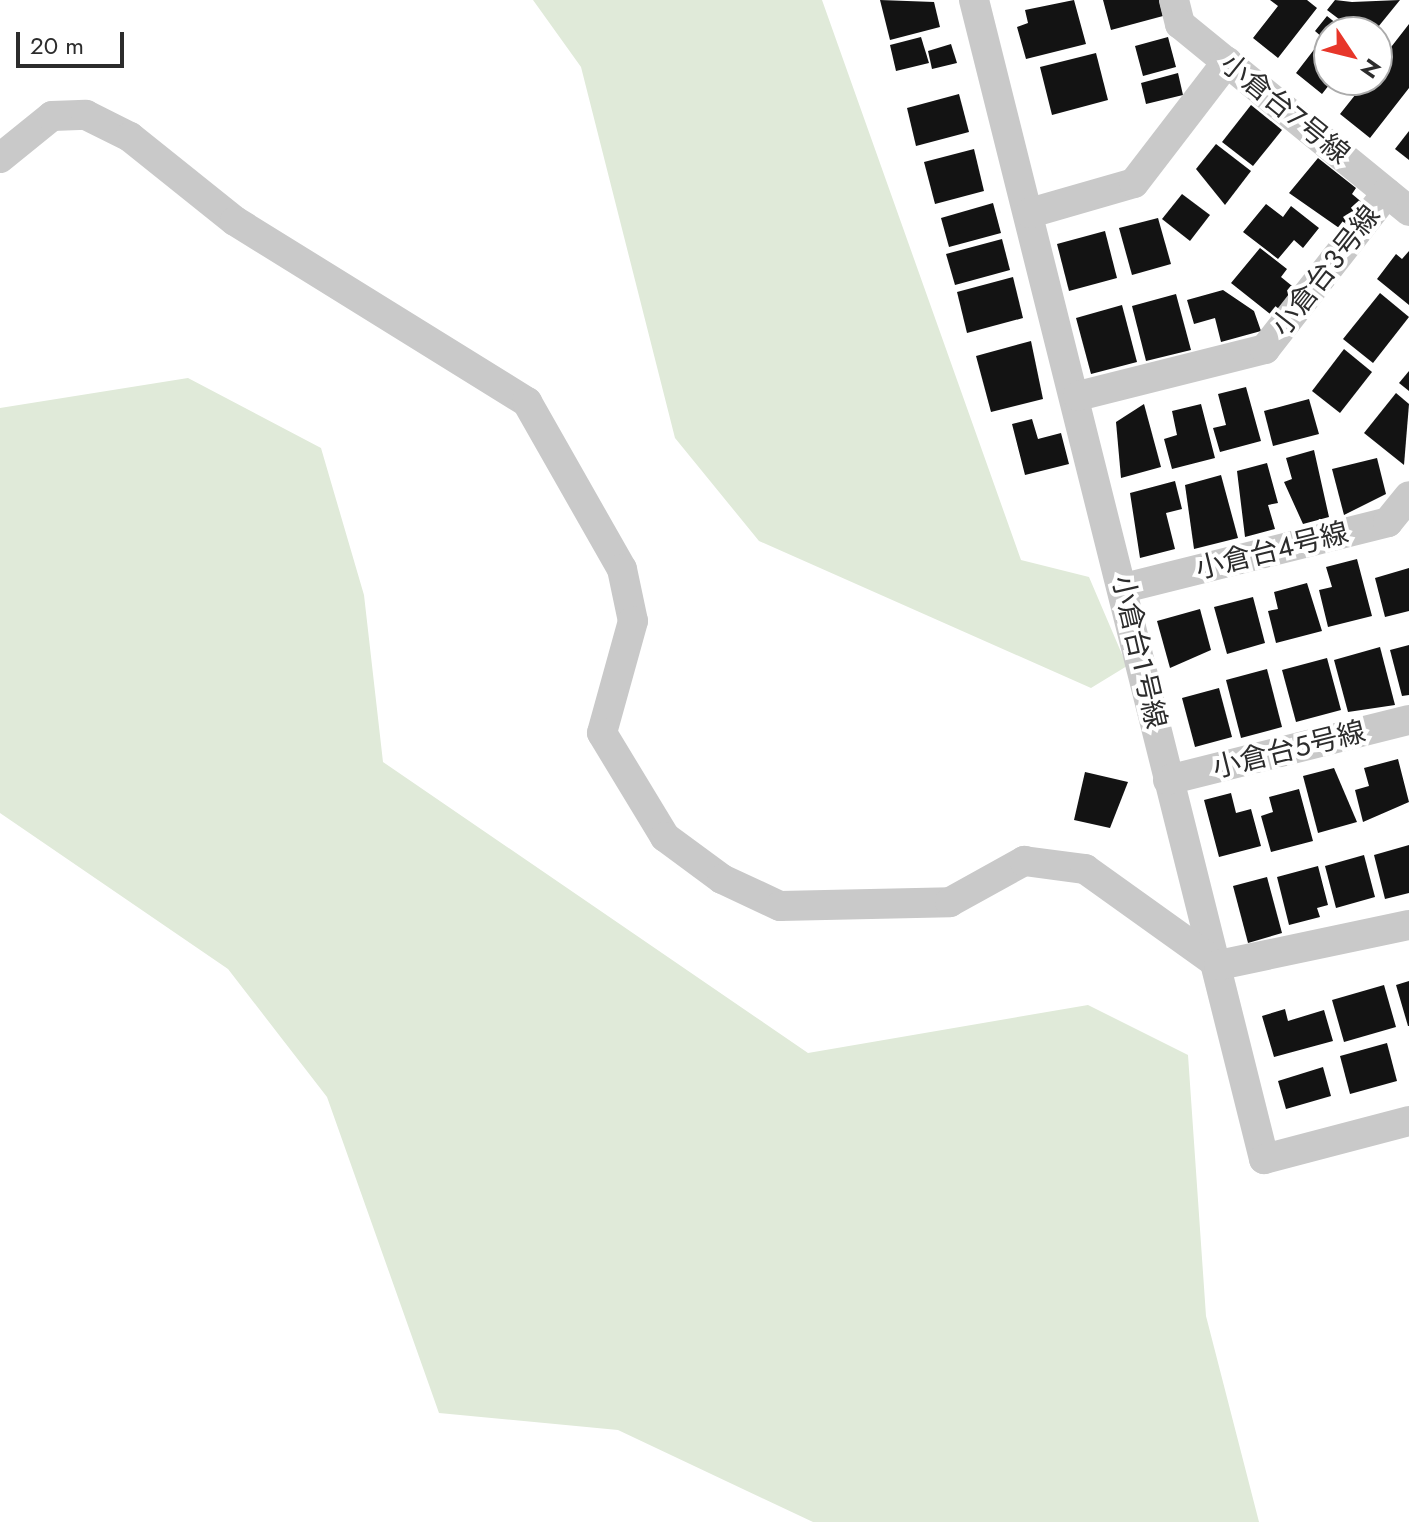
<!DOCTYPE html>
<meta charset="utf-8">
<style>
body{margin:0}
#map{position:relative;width:1409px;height:1522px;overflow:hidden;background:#fff;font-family:Jost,"Noto Sans JP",sans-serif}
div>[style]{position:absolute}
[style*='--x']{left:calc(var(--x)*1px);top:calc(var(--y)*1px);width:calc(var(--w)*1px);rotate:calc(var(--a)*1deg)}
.green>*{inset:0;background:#e0ead9}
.building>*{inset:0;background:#131313}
.street>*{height:30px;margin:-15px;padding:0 15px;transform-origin:15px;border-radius:15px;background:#c9c9c9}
span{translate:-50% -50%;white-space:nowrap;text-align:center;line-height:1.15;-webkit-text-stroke:8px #fff;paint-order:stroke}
.street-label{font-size:28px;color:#2c2c2c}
.north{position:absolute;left:1313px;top:16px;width:80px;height:80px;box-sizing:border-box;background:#fff;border:2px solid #ababab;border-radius:50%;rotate:125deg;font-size:22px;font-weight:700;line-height:32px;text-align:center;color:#2c2c2c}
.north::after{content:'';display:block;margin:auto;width:28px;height:36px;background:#e7362a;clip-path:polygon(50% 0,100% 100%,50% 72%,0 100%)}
.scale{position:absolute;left:16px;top:32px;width:108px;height:36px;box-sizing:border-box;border:4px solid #2c2c2c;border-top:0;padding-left:10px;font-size:24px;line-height:28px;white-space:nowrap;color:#2c2c2c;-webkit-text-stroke:6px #fff;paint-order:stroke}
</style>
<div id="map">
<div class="green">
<div style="clip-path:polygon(533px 0,822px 0,1021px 560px,1089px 577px,1127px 666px,1091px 688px,759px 541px,675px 438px,581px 67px)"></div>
<div style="clip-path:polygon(188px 378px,321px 448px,364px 595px,383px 762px,808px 1053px,1088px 1005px,1188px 1055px,1206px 1316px,1259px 1522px,813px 1522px,618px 1430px,439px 1413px,327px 1097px,228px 969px,0 813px,0 408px)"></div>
</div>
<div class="building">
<div style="clip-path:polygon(880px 0,934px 2px,940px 27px,890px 40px)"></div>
<div style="clip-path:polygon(1074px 0,1086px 44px,1026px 59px,1017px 27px,1028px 23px,1025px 10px)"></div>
<div style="clip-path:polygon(1103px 0,1159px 0,1163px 16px,1111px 30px)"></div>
<div style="clip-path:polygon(1270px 0,1307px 0,1317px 8px,1278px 58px,1253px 38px,1278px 6px)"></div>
<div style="clip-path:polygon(1335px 0,1352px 2px,1400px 0,1374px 32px,1356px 32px,1327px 10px)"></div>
<div style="clip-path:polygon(1327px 16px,1347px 32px,1329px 32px,1333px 80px,1322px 94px,1296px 73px,1323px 38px,1315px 31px)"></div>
<div style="clip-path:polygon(1409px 24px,1409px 88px,1370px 138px,1340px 114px,1367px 80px,1377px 80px,1381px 60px)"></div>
<div style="clip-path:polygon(921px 37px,929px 63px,896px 71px,890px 45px)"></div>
<div style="clip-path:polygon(1168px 37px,1176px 67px,1143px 76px,1135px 46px)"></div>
<div style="clip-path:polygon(951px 44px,957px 63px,932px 69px,928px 51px)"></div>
<div style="clip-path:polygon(1096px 53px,1108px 100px,1052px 115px,1040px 67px)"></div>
<div style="clip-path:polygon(1178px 73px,1183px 95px,1146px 104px,1141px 83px)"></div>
<div style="clip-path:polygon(959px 94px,969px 132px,916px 146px,907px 108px)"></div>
<div style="clip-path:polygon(1251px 105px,1282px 130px,1253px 166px,1222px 142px)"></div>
<div style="clip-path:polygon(1409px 131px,1409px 160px,1395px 149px)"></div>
<div style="clip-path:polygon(1216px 144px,1251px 171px,1225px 205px,1196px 169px)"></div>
<div style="clip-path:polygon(974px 149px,984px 191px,935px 204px,924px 162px)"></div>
<div style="clip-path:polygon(1318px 158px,1356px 188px,1352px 194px,1364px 204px,1342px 230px,1289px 193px)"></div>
<div style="clip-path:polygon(1182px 194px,1210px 215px,1190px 241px,1162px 219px)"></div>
<div style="clip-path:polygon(993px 203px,1001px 233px,949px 247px,941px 218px)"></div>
<div style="clip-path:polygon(1266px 204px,1283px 217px,1291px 206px,1319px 228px,1303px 248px,1294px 240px,1278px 259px,1243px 232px)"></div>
<div style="clip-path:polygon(1158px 218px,1171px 264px,1132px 275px,1119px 228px)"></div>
<div style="clip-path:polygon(1105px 231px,1117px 278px,1069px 291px,1057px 244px)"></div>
<div style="clip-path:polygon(1002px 239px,1010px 270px,955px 285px,946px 254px)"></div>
<div style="clip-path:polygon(1260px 248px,1287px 269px,1281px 277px,1297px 290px,1275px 318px,1231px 283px)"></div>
<div style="clip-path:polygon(1409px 251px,1409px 305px,1377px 279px,1396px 254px,1402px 259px)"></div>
<div style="clip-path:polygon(1013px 277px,1023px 318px,967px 333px,957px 292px)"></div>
<div style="clip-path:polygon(1223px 290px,1254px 311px,1261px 331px,1221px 342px,1215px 318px,1194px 324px,1187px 300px)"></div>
<div style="clip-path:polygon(1380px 293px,1409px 317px,1373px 363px,1343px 339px)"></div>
<div style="clip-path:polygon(1176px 294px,1191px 350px,1146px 361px,1132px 306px)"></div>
<div style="clip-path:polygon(1122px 305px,1137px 362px,1091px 374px,1076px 318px)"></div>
<div style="clip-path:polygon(1031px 341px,1043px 399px,991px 412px,976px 356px)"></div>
<div style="clip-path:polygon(1344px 349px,1372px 372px,1340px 413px,1312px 391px)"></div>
<div style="clip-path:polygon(1409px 371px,1409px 391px,1399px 383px)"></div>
<div style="clip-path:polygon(1246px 387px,1261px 441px,1220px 452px,1213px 428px,1226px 425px,1218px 394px)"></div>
<div style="clip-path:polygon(1396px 393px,1409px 404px,1404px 465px,1364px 433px)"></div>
<div style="clip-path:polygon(1309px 399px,1319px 434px,1273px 446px,1264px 411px)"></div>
<div style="clip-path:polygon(1144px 404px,1161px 467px,1121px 478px,1116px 422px)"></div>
<div style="clip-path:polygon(1201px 404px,1215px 458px,1172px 469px,1164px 439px,1177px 435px,1172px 411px)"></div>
<div style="clip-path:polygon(1032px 419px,1038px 439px,1061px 433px,1069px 464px,1025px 475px,1012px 424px)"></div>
<div style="clip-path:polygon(1314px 450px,1329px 517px,1303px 524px,1284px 482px,1292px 479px,1286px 458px)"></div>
<div style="clip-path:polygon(1377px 458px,1386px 494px,1344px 515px,1332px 469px)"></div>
<div style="clip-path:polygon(1267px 463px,1278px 503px,1268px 505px,1275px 529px,1245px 537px,1237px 471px)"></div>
<div style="clip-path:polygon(1221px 475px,1238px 538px,1194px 549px,1185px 485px)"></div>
<div style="clip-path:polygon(1175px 481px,1182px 509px,1166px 513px,1175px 549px,1140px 558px,1130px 493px)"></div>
<div style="clip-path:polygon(1357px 559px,1372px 616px,1328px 627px,1319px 590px,1332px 587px,1326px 567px)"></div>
<div style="clip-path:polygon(1409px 568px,1409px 611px,1385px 617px,1375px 578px)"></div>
<div style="clip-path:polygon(1307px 583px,1322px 631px,1276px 643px,1268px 611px,1278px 609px,1274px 592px)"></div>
<div style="clip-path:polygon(1253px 597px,1265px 643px,1227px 654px,1214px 607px)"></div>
<div style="clip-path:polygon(1200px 609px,1211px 650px,1170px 668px,1157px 621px)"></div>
<div style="clip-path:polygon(1409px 645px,1409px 695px,1402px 696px,1390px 650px)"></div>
<div style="clip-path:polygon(1380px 647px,1395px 705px,1348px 712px,1334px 660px)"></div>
<div style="clip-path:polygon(1327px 658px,1341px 710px,1296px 722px,1282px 670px)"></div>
<div style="clip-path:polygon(1267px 669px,1282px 727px,1241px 738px,1226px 680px)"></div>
<div style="clip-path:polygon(1219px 688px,1232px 737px,1195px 747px,1182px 698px)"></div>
<div style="clip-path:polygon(1398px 759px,1409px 802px,1363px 822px,1355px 790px,1369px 786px,1364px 768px)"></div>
<div style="clip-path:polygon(1334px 768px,1357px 822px,1318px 833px,1303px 776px)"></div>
<div style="clip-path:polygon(1085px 772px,1128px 782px,1110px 828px,1074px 820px)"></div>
<div style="clip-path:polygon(1299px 789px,1313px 841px,1271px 852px,1261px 816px,1273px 812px,1269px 797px)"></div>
<div style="clip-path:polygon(1231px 793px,1236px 813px,1251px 809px,1261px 846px,1219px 857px,1204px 800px)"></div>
<div style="clip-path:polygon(1409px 845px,1409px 893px,1385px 899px,1374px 855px)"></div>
<div style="clip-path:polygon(1364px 855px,1375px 897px,1336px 908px,1325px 866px)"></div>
<div style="clip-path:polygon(1318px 866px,1328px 905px,1317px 908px,1320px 917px,1289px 925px,1277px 877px)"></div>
<div style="clip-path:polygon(1267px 877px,1282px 933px,1248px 943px,1233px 886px)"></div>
<div style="clip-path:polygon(1409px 981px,1409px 1026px,1408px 1026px,1396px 985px)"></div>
<div style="clip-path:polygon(1384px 985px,1396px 1027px,1344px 1042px,1332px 1000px)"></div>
<div style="clip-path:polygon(1285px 1009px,1288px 1021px,1324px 1010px,1333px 1041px,1274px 1057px,1262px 1016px)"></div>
<div style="clip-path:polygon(1387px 1043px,1397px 1081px,1350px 1094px,1340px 1056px)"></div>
<div style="clip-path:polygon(1323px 1067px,1331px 1096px,1286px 1109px,1278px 1081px)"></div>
</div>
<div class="street">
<div style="--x:974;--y:0;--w:1195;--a:75.95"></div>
<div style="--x:1264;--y:1159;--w:150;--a:-14.7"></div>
<div style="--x:1174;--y:0;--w:25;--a:76"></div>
<div style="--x:1180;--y:24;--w:296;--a:39.2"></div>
<div style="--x:0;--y:158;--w:67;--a:-38.9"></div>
<div style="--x:52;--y:116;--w:34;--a:-2"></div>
<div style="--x:86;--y:115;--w:49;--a:26.6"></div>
<div style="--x:130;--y:137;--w:134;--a:38.7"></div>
<div style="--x:235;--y:221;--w:344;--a:31.8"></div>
<div style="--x:527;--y:402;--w:192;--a:60.4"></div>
<div style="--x:622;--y:569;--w:53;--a:78.1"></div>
<div style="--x:633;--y:621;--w:116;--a:105.5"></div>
<div style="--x:602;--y:733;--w:122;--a:58.8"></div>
<div style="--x:665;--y:837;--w:71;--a:36.4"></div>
<div style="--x:722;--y:879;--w:64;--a:25"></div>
<div style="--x:780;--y:906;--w:170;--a:-1.3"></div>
<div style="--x:950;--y:902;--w:85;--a:-29"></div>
<div style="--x:1024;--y:861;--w:62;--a:7.5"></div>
<div style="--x:1085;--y:869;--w:165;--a:35.6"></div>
<div style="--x:1219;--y:965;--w:194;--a:-11.9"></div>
<div style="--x:1030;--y:213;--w:108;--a:-16.1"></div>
<div style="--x:1134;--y:183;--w:153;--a:-52.5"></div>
<div style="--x:1078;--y:396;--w:193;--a:-14.1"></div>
<div style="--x:1265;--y:349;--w:198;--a:-52"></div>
<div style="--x:1124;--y:588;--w:272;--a:-14"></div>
<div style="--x:1388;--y:522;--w:33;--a:-51"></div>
<div style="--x:1168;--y:780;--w:248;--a:-14"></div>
</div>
<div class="street-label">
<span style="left:1285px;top:109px;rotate:39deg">小倉台７号線</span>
<span style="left:1326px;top:271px;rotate:-52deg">小倉台３号線</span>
<span style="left:1272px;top:551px;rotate:-14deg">小倉台４号線</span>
<span style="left:1139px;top:652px;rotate:77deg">小倉台１号線</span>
<span style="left:1289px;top:750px;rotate:-14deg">小倉台５号線</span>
</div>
<div class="north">N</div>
<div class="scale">20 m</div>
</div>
